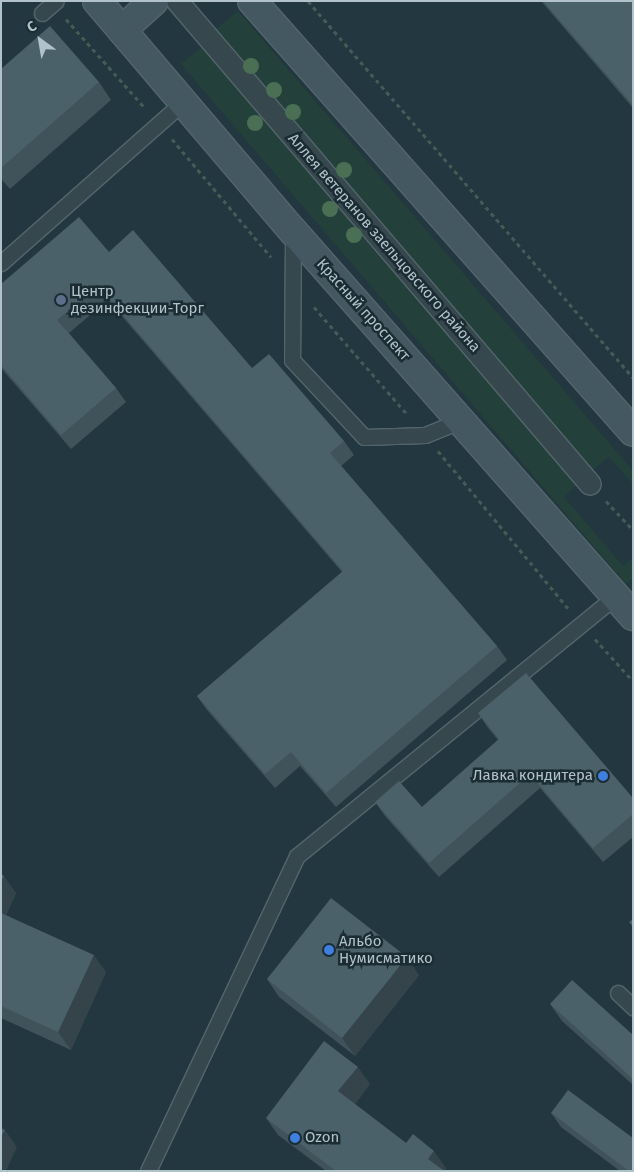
<!DOCTYPE html>
<meta charset="utf-8">
<style>
body{margin:0}
#map{position:relative;width:634px;height:1172px;overflow:hidden;background:#22373f;font-family:"Fira Sans",sans-serif}
div>[style]{position:absolute}
[style*='--x']{left:calc(var(--x)*1px);top:calc(var(--y)*1px);width:calc(var(--w)*1px);rotate:calc(var(--a)*1deg)}
.green>*{inset:0;background:#24403b}
.path>*{height:3px;margin-top:-1.5px;transform-origin:0;background:repeating-linear-gradient(90deg,#425c57 0 4px,transparent 0 8px)}
.roads{filter:drop-shadow(1px 0 #54656c) drop-shadow(-1px 0 #54656c) drop-shadow(0 1px #54656c) drop-shadow(0 -1px #54656c)}
.service>*{height:15px;margin:-7.5px;padding:0 7.5px;transform-origin:7.5px;border-radius:7.5px;background:#36474e}
.pedestrian>*{height:21px;margin:-10.5px;padding:0 10.5px;transform-origin:10.5px;border-radius:10.5px;background:#36474e}
.secondary>*{height:28px;margin:-14px;padding:0 14px;transform-origin:14px;border-radius:14px;background:#445862}
.trees>*{width:16px;height:16px;margin:-8px;border-radius:50%;background:#4a6f55}
.wall>*{inset:0;background:#40535b}
.shaded-wall>*{inset:0;background:#34444a}
.building>*{inset:0;background:#4b616a}
.dots>*{width:14px;height:14px;translate:-50% -50%;box-sizing:border-box;border:2px solid #1b2c33;border-radius:50%}
span{translate:-50% -50%;white-space:nowrap;text-align:center;line-height:1.15;-webkit-text-stroke:5px #1b2c33;paint-order:stroke}
.street-label{font-size:15px;color:#b2c2ca}
.poi-label{font-size:15px;color:#b2c2ca}
.left{translate:0 -50%;text-align:left}
.right{translate:-100% -50%;text-align:right}
.frame{position:absolute;inset:0;border:2px solid #b2c2ca;pointer-events:none}
.north{position:absolute;left:15px;top:15px;width:50px;height:50px;-webkit-text-stroke:4px #1b2c33;paint-order:stroke;rotate:328deg;font-size:14px;font-weight:700;line-height:20px;text-align:center;color:#b2c2ca}
.north::after{content:'';display:block;margin:auto;width:18px;height:22px;background:#b2c2ca;clip-path:polygon(50% 0,100% 100%,50% 72%,0 100%)}
</style>
<div id="map">
<div class="green">
<div style="clip-path:polygon(238px 11px,633px 471px,633px 484px,609px 457px,593px 470px,215px 30px)"></div>
<div style="clip-path:polygon(204px 45px,579px 483px,564px 497px,623px 566px,633px 558px,633px 578px,626px 584px,181px 64px)"></div>
</div>
<div class="path">
<div style="--x:308;--y:1;--w:497;--a:49.2"></div>
<div style="--x:66;--y:19;--w:119;--a:48.4"></div>
<div style="--x:172;--y:139;--w:154;--a:50"></div>
<div style="--x:314;--y:307;--w:142;--a:49"></div>
<div style="--x:438;--y:451;--w:204;--a:50.4"></div>
<div style="--x:606;--y:501;--w:40;--a:47"></div>
<div style="--x:595;--y:639;--w:57;--a:47.9"></div>
</div>
<div class="roads">
<div class="service">
<div style="--x:42;--y:13;--w:18;--a:-41"></div>
<div style="--x:293;--y:232;--w:128;--a:90.4"></div>
<div style="--x:292;--y:360;--w:105;--a:46.9"></div>
<div style="--x:364;--y:437;--w:61;--a:-1.9"></div>
<div style="--x:425;--y:435;--w:40;--a:-22"></div>
<div style="--x:1;--y:263;--w:243;--a:-41.5"></div>
<div style="--x:618;--y:993;--w:21;--a:43"></div>
<div style="--x:148;--y:1171;--w:348;--a:-64.7"></div>
<div style="--x:297;--y:856;--w:412;--a:-39.2"></div>
</div>
<div class="pedestrian">
<div style="--x:177;--y:1;--w:635;--a:49.47"></div>
</div>
<div class="secondary">
<div style="--x:97;--y:1;--w:302;--a:49.6"></div>
<div style="--x:293;--y:231;--w:514;--a:48.55"></div>
<div style="--x:252;--y:1;--w:575;--a:48.52"></div>
<div style="--x:122;--y:30;--w:43;--a:-42.2"></div>
</div>
</div>
<div class="trees">
<div style="left:251px;top:66px"></div>
<div style="left:274px;top:90px"></div>
<div style="left:293px;top:112px"></div>
<div style="left:255px;top:123px"></div>
<div style="left:344px;top:170px"></div>
<div style="left:330px;top:209px"></div>
<div style="left:354px;top:235px"></div>
</div>
<div class="wall">
<div style="clip-path:polygon(541px 1px,633px 1px,633px 108px)"></div>
<div style="clip-path:polygon(1px 69px,99px 82px,111px 100px,10px 189px,1px 179px)"></div>
<div style="clip-path:polygon(109px 252px,252px 368px,344px 441px,354px 455px,341px 466px,497px 646px,507px 660px,336px 807px,300px 766px,275px 788px,207px 710px,197px 696px,342px 572px,108px 300px,69px 333px,116px 388px,126px 402px,71px 449px,1px 368px,1px 284px)"></div>
<div style="clip-path:polygon(478px 713px,633px 798px,633px 837px,603px 862px,540px 788px,439px 877px,385px 816px,375px 802px,422px 807px,498px 740px,488px 728px)"></div>
<div style="clip-path:polygon(1px 874px,16px 893px,6px 915px,106px 972px,71px 1050px,1px 1018px)"></div>
<div style="clip-path:polygon(419px 975px,355px 1056px,279px 997px,267px 979px)"></div>
<div style="clip-path:polygon(550px 1004px,633px 1035px,633px 1085px,562px 1021px)"></div>
<div style="clip-path:polygon(370px 1084px,355px 1104px,406px 1143px,446px 1168px,444px 1171px,326px 1171px,278px 1135px,266px 1118px)"></div>
<div style="clip-path:polygon(551px 1113px,633px 1171px,620px 1171px,561px 1127px)"></div>
</div>
<div class="shaded-wall">
<div style="clip-path:polygon(4px 876px,16px 893px,2px 925px,1px 881px)"></div>
<div style="clip-path:polygon(94px 955px,106px 972px,71px 1050px,58px 1032px)"></div>
<div style="clip-path:polygon(407px 957px,419px 975px,355px 1056px,342px 1038px)"></div>
<div style="clip-path:polygon(358px 1067px,370px 1084px,351px 1109px,338px 1091px)"></div>
<div style="clip-path:polygon(5px 1130px,17px 1147px,6px 1171px,1px 1171px,1px 1137px)"></div>
<div style="clip-path:polygon(434px 1151px,446px 1168px,444px 1171px,428px 1159px)"></div>
</div>
<div class="building">
<div style="clip-path:polygon(543px 1px,633px 1px,633px 105px)"></div>
<div style="clip-path:polygon(50px 26px,99px 82px,1px 168px,1px 69px)"></div>
<div style="clip-path:polygon(79px 217px,109px 252px,133px 230px,252px 368px,269px 354px,344px 441px,330px 453px,497px 646px,326px 793px,291px 752px,265px 774px,197px 696px,343px 571px,98px 286px,57px 320px,116px 388px,61px 435px,1px 365px,1px 284px)"></div>
<div style="clip-path:polygon(526px 673px,633px 798px,633px 814px,593px 848px,530px 774px,429px 863px,375px 802px,399px 781px,422px 807px,499px 739px,478px 713px)"></div>
<div style="clip-path:polygon(1px 874px,4px 876px,1px 881px)"></div>
<div style="clip-path:polygon(331px 898px,407px 957px,342px 1038px,267px 979px)"></div>
<div style="clip-path:polygon(1px 913px,94px 955px,58px 1032px,1px 1006px)"></div>
<div style="clip-path:polygon(633px 919px,633px 927px,629px 922px)"></div>
<div style="clip-path:polygon(572px 980px,633px 1035px,633px 1079px,550px 1004px)"></div>
<div style="clip-path:polygon(324px 1041px,358px 1067px,338px 1091px,406px 1143px,413px 1134px,434px 1151px,428px 1159px,444px 1171px,336px 1171px,266px 1118px)"></div>
<div style="clip-path:polygon(568px 1090px,633px 1138px,633px 1171px,629px 1171px,551px 1113px)"></div>
<div style="clip-path:polygon(1px 1128px,5px 1130px,1px 1137px)"></div>
</div>
<div class="dots">
<div style="left:61px;top:300px;background:#5c6f8a"></div>
<div style="left:603px;top:776px;background:#3f7fe0"></div>
<div style="left:329px;top:950px;background:#3f7fe0"></div>
<div style="left:295px;top:1138px;background:#3f7fe0"></div>
</div>
<div class="street-label">
<span style="left:384px;top:243px;rotate:49deg">Аллея ветеранов заельцовского района</span>
<span style="left:363px;top:310px;rotate:48deg">Красный проспект</span>
</div>
<div class="poi-label">
<span class="left" style="left:71px;top:300px">Центр<br>дезинфекции-Торг</span>
<span class="right" style="left:593px;top:776px">Лавка кондитера</span>
<span class="left" style="left:339px;top:950px">Альбо<br>Нумисматико</span>
<span class="left" style="left:305px;top:1138px">Ozon</span>
</div>
<div class="frame"></div>
<div class="north">С</div>
</div>
